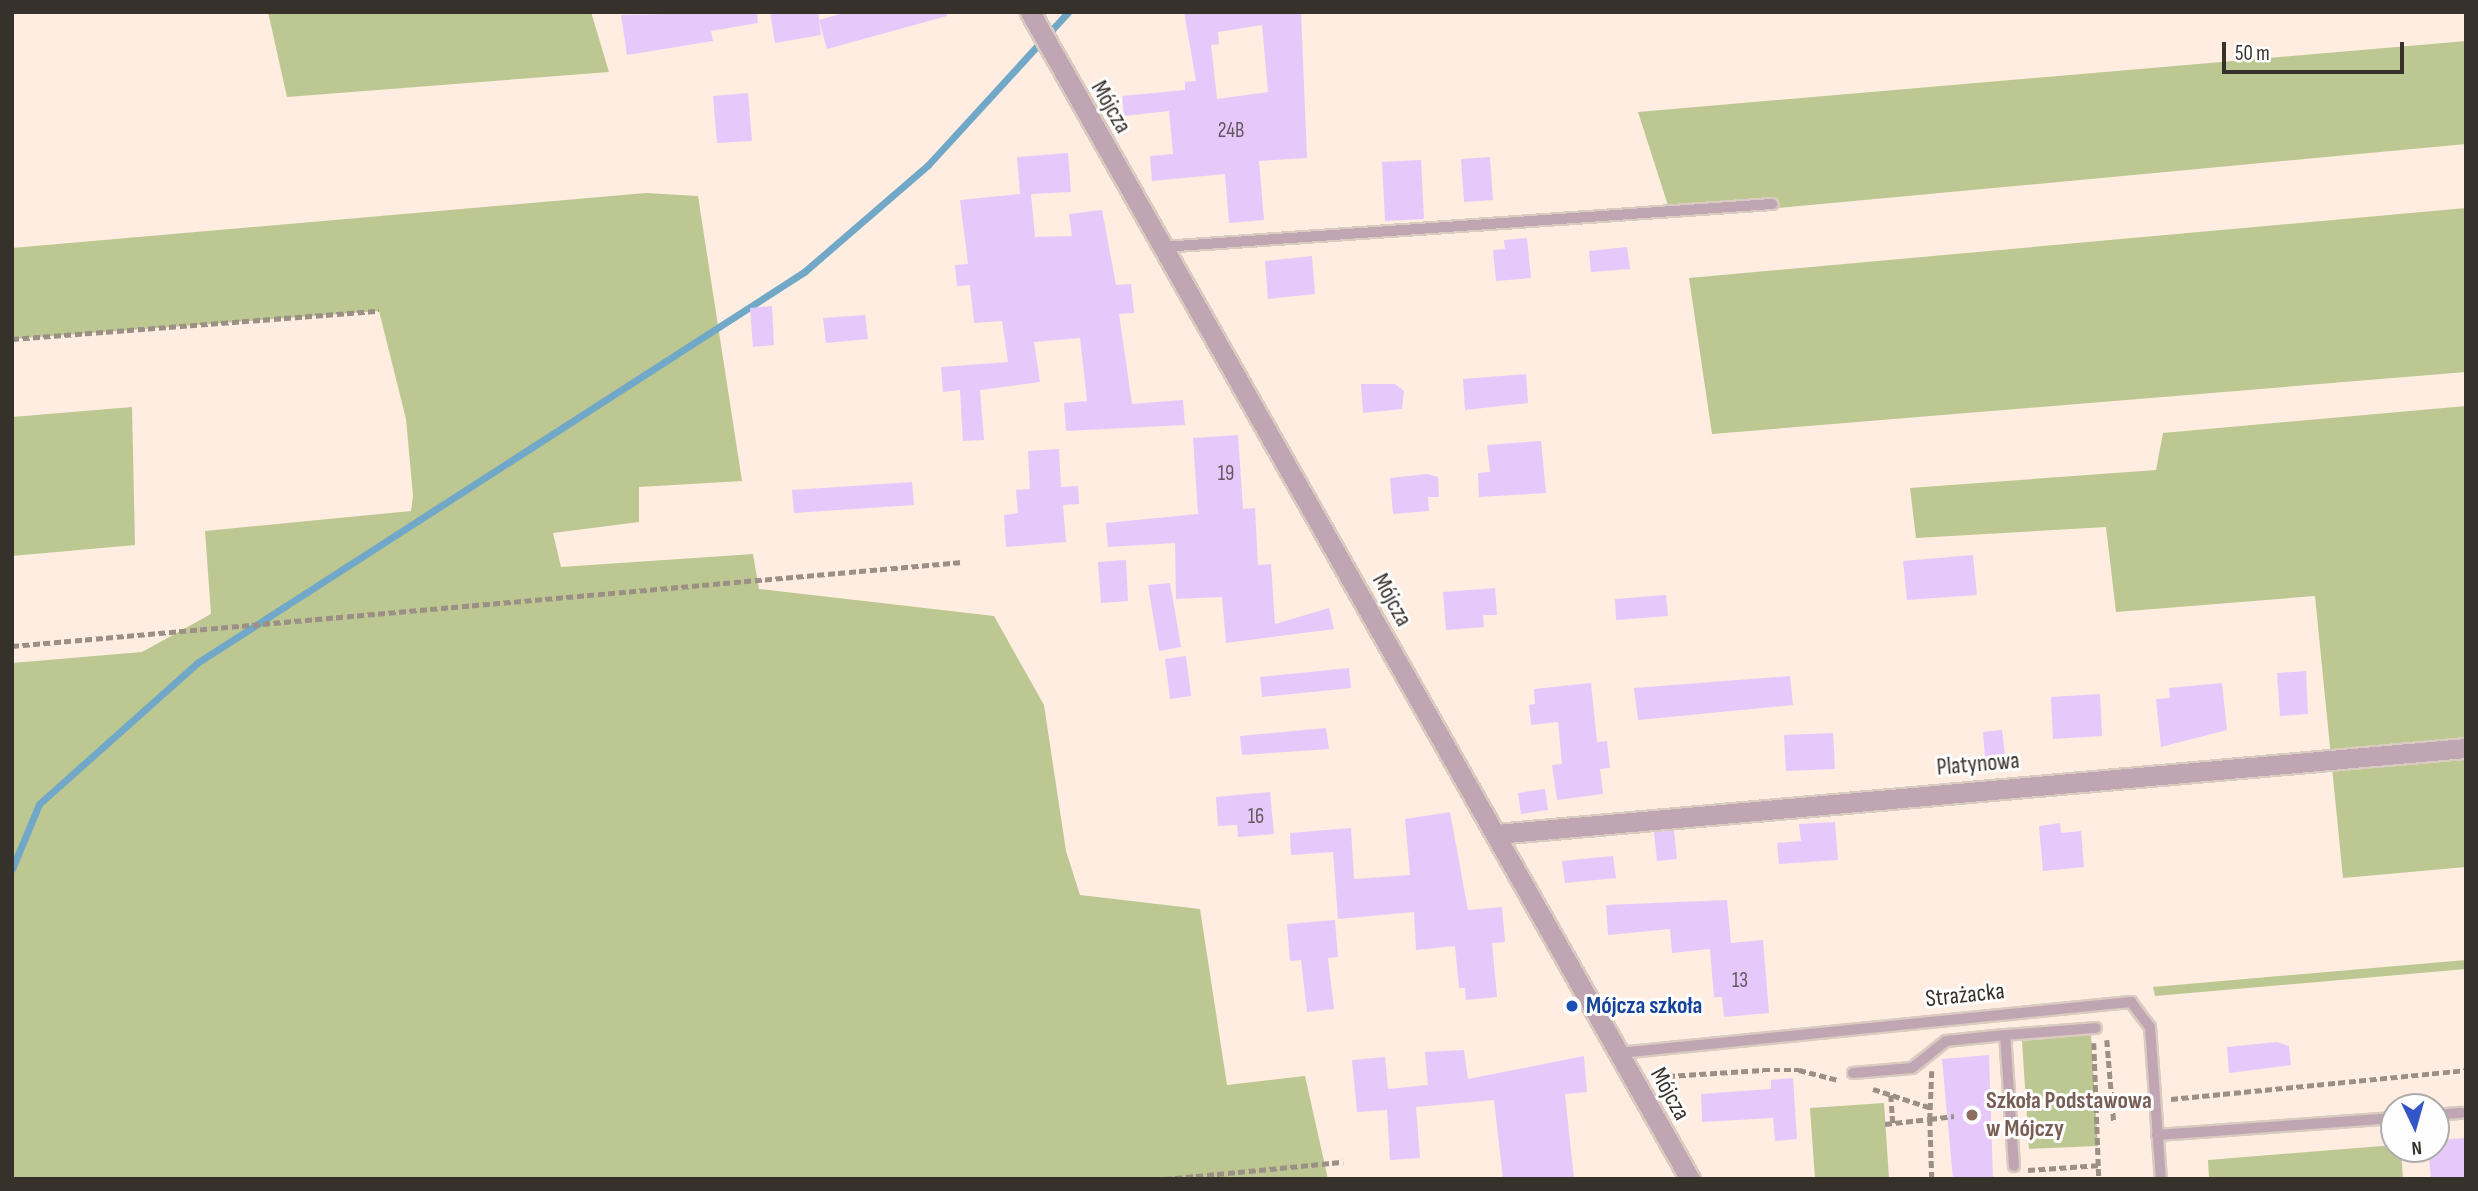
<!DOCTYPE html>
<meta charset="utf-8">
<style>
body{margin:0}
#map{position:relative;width:2478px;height:1191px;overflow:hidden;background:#feede0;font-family:"Sofia Sans Condensed",sans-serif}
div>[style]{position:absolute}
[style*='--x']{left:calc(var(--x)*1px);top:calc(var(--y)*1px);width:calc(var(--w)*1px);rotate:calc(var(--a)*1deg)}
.green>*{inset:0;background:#bdc791}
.stream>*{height:7px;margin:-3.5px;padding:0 3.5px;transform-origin:3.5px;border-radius:3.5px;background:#71a8c7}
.building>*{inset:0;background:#e6c9fa}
.path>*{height:4.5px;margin-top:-2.25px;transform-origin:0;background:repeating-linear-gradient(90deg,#9b8f86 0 7px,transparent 0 10.5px)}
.roads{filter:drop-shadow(2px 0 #dacbc0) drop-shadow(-2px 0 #dacbc0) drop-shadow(0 2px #dacbc0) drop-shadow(0 -2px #dacbc0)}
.service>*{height:10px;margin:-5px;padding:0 5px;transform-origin:5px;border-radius:5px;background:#bfa6b2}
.minor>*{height:19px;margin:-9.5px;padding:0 9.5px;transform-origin:9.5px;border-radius:9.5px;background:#bfa6b2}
.tertiary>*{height:19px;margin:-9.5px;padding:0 9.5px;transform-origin:9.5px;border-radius:9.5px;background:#bfa6b2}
.dots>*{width:19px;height:19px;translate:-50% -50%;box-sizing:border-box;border:4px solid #fefefe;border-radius:50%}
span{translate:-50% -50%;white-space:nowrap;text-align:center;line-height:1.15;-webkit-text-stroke:6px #fefefe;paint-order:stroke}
.number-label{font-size:21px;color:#635760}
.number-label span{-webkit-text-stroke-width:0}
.street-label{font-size:24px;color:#37312c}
.transit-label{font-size:24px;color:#164399;font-weight:700}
.left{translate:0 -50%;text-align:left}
.education-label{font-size:24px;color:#785e54;font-weight:700}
.frame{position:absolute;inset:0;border:14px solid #37312c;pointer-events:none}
.north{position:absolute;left:2380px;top:1093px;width:70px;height:70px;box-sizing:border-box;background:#fefefe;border:2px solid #aeacaa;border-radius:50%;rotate:175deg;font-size:19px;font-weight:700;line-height:28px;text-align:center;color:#37312c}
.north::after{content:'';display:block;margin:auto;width:24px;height:32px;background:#3355c6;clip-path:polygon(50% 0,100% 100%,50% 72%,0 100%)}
.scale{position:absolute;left:2222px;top:42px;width:182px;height:32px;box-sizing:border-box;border:4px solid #37312c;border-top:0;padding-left:9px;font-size:21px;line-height:24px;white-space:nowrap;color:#37312c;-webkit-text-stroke:5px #fefefe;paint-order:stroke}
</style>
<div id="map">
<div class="green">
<div style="clip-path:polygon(268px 12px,591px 12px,609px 72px,287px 97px)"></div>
<div style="clip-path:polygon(2466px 41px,2466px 144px,1672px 218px,1638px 112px)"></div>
<div style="clip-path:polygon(646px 193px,698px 196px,742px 481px,639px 487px,639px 522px,553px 533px,561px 567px,753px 554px,759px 589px,994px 616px,1044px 705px,1066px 851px,1080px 895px,1200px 909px,1227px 1085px,1305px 1076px,1328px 1179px,12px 1179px,12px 663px,142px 652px,211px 614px,205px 531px,411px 511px,413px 496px,406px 419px,379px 311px,12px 339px,12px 248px)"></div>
<div style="clip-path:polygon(2466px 208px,2466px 372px,1712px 434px,1689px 278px)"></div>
<div style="clip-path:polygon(2466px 406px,2466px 867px,2343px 878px,2315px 596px,2116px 612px,2106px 527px,1916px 538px,1910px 488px,2156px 470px,2163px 433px)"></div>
<div style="clip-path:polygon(132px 407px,135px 545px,12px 556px,12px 417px)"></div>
<div style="clip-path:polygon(2466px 960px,2466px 969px,2155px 996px,2153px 987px)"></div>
<div style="clip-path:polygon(2091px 1035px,2098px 1146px,2029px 1149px,2022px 1041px)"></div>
<div style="clip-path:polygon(1884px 1103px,1889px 1179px,1815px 1179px,1810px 1108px)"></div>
<div style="clip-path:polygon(2394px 1145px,2401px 1149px,2403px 1179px,2209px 1179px,2208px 1160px)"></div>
</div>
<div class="stream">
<div style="--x:12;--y:869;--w:70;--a:-67.4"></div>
<div style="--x:39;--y:804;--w:212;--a:-41.7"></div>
<div style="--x:197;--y:663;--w:722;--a:-32.79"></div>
<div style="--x:804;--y:272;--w:164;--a:-40.8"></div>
<div style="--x:928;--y:165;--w:207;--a:-47.5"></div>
</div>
<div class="building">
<div style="clip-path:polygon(757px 12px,758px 23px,711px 31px,713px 41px,627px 55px,621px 15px)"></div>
<div style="clip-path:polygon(770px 12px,818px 12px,821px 35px,775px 43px)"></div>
<div style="clip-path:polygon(847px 12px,946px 12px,947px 16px,827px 49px,819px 20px)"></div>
<div style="clip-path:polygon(evenodd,1184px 12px,1301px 12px,1307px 158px,1259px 161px,1264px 220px,1229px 223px,1225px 174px,1152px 181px,1150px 156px,1173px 154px,1169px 111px,1124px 116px,1122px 96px,1185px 90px,1185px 82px,1196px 81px,1184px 12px,1262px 25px,1268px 92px,1217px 99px,1211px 45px,1219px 44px,1218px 32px,1262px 25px)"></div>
<div style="clip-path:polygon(748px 93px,752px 141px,717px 143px,713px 96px)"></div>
<div style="clip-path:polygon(1068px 153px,1071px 192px,1031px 194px,1035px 237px,1072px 236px,1069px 214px,1102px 210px,1116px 285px,1131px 284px,1134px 313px,1119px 314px,1132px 404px,1183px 400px,1185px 425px,1066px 431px,1064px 403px,1087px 401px,1080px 338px,1034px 342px,1040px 382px,980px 390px,984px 440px,963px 441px,960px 390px,943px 392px,941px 367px,1008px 362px,1002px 321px,974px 323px,970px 285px,957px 286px,955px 265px,968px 264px,960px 200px,1020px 194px,1017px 157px)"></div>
<div style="clip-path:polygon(1490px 157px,1493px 200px,1464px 202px,1461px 159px)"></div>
<div style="clip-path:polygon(1421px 160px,1424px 219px,1385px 221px,1382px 162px)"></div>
<div style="clip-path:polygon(1527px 238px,1531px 278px,1496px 281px,1493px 250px,1505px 249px,1504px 240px)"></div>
<div style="clip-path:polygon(1627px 247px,1630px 269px,1591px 272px,1589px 251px)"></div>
<div style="clip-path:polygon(1312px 256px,1315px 294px,1268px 299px,1265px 261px)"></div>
<div style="clip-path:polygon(772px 306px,774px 345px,753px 347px,750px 308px)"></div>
<div style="clip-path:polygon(865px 315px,868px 339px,826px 343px,823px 318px)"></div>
<div style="clip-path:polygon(1526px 374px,1528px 403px,1465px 410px,1463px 379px)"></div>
<div style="clip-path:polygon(1361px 384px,1395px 384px,1404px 391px,1402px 409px,1363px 413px)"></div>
<div style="clip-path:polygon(1238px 435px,1243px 509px,1255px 508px,1258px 565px,1271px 564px,1275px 624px,1329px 608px,1334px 629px,1226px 643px,1222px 597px,1176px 599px,1175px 543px,1108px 547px,1106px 523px,1198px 514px,1193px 438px)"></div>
<div style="clip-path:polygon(1541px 441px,1546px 493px,1479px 497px,1478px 473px,1490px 472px,1487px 445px)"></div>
<div style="clip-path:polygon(1059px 449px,1061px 487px,1078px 486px,1079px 504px,1063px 505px,1066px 542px,1006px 547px,1004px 515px,1018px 513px,1016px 490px,1030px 489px,1028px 451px)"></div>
<div style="clip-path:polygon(1427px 474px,1438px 477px,1439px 497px,1428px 497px,1429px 511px,1393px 514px,1390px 478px)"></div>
<div style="clip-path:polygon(912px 482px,914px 505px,794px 513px,792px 490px)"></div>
<div style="clip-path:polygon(1973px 555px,1977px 595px,1907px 600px,1903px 561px)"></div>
<div style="clip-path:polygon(1126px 560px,1128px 601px,1101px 603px,1098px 562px)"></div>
<div style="clip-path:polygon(1170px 583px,1181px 647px,1159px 651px,1148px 585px)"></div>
<div style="clip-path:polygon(1495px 588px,1497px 615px,1483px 615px,1484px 627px,1446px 630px,1443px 592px)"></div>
<div style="clip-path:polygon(1666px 595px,1668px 616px,1616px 620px,1615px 599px)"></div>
<div style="clip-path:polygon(1186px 656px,1191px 696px,1170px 699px,1165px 659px)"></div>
<div style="clip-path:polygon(1349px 668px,1351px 688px,1262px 697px,1260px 677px)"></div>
<div style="clip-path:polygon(2306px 671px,2308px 714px,2280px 716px,2277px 673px)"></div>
<div style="clip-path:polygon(1790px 676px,1793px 705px,1638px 720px,1634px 688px)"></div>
<div style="clip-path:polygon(1591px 683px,1597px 742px,1607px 741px,1610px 768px,1600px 769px,1603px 794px,1557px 800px,1552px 765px,1562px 764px,1558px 722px,1531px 725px,1529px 705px,1535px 704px,1534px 689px)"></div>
<div style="clip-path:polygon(2222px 683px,2227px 730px,2161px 747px,2156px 699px,2170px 698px,2169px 688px)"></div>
<div style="clip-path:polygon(2100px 694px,2102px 736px,2053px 739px,2051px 697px)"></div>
<div style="clip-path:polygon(1326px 728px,1329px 749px,1242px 755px,1240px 736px)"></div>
<div style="clip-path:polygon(2002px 730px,2005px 755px,1985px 757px,1983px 732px)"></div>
<div style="clip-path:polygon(1833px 733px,1835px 769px,1786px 771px,1784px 735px)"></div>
<div style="clip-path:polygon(1545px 789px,1548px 810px,1521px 814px,1518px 793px)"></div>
<div style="clip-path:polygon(1270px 792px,1274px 834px,1238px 837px,1237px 825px,1218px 826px,1216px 797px)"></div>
<div style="clip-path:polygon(1450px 812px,1468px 910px,1502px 907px,1505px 942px,1492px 943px,1497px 997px,1466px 1000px,1465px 988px,1459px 988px,1455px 946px,1416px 950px,1414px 912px,1338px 919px,1333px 852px,1291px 855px,1290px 833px,1351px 828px,1354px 879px,1410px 875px,1405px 819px)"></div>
<div style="clip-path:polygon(1835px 822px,1838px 860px,1779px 864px,1777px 843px,1801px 841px,1799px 824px)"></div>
<div style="clip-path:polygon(2060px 823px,2061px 833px,2081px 831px,2084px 867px,2043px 871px,2039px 826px)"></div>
<div style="clip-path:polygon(1674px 830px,1677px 859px,1657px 861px,1654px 832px)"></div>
<div style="clip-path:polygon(1613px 856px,1616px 878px,1565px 883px,1562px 861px)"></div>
<div style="clip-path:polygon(1727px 900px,1731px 943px,1763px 940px,1769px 1013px,1724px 1017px,1722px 997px,1714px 997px,1710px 949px,1672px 953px,1670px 929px,1608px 935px,1606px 905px)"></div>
<div style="clip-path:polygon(1335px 920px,1338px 957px,1328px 958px,1334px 1009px,1307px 1012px,1301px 960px,1290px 961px,1287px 924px)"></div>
<div style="clip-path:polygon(2277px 1042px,2289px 1046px,2291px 1065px,2229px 1073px,2227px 1047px)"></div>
<div style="clip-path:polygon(1464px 1050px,1468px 1079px,1584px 1056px,1587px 1092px,1565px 1094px,1574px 1179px,1503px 1179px,1494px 1100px,1416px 1107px,1420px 1158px,1390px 1160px,1387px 1110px,1357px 1112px,1352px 1060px,1385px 1057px,1388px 1089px,1428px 1085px,1425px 1052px)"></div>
<div style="clip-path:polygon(1989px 1055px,1993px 1179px,1953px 1179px,1942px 1059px)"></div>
<div style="clip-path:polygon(1793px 1078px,1797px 1139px,1775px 1141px,1773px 1118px,1702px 1122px,1701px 1094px,1771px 1089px,1771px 1080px)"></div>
<div style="clip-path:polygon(2466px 1138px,2466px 1179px,2431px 1179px,2428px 1149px,2436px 1149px,2436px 1140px)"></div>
</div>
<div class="path">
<div style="--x:12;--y:339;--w:368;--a:-4.4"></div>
<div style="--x:12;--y:646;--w:954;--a:-5.05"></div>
<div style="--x:2107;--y:1040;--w:83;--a:85.2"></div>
<div style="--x:2094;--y:1043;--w:136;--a:87.9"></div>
<div style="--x:1932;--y:1071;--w:48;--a:92.4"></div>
<div style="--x:1930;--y:1119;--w:24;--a:-7"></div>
<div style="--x:1657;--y:1083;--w:13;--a:-32"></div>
<div style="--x:1668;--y:1076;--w:95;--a:-3.6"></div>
<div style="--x:1763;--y:1070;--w:36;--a:0"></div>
<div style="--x:1799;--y:1070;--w:40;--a:14.4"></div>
<div style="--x:1873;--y:1089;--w:62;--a:17.9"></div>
<div style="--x:1891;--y:1095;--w:28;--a:86"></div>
<div style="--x:2171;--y:1099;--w:296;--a:-5.6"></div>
<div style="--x:1885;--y:1124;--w:45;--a:-6.3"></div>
<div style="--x:1930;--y:1119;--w:60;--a:88.1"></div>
<div style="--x:2028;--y:1170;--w:73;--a:-3.9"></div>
<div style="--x:1165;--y:1179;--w:179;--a:-5.5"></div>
</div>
<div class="roads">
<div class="service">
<div style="--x:1163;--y:247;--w:611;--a:-4.04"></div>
<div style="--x:1619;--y:1053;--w:515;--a:-5.69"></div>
<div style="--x:2131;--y:1002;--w:31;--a:53"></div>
<div style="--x:2150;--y:1027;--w:152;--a:85.9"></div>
<div style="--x:1853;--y:1073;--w:59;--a:-4.8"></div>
<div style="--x:1912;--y:1068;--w:43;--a:-38.5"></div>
<div style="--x:1946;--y:1041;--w:59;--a:-5.8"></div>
<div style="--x:2436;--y:1115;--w:25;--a:-5"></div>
<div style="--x:2157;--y:1135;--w:238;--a:-4.1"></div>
<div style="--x:2014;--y:1166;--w:131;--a:-93.9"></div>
<div style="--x:2005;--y:1035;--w:91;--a:-4.4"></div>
</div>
<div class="minor">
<div style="--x:1496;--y:834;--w:974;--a:-5.07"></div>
</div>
<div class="tertiary">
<div style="--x:1030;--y:12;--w:1341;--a:60.51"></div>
</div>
</div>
<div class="dots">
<div style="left:1572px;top:1006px;background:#1a4fb4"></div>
<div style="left:1972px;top:1115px;background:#8d6e63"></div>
</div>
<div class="number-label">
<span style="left:1231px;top:131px">24B</span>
<span style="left:1226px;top:474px">19</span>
<span style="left:1256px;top:817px">16</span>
<span style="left:1740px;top:981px">13</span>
</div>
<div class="street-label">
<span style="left:1111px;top:107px;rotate:60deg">Mójcza</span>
<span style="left:1392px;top:600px;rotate:61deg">Mójcza</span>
<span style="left:1978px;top:764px;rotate:-5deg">Platynowa</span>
<span style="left:1965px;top:995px;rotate:-6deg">Strażacka</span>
<span style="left:1670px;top:1094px;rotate:61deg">Mójcza</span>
</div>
<div class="transit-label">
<span class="left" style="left:1586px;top:1006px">Mójcza szkoła</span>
</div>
<div class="education-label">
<span class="left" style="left:1986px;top:1115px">Szkoła Podstawowa<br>w Mójczy</span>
</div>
<div class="frame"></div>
<div class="north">N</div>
<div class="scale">50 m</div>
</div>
